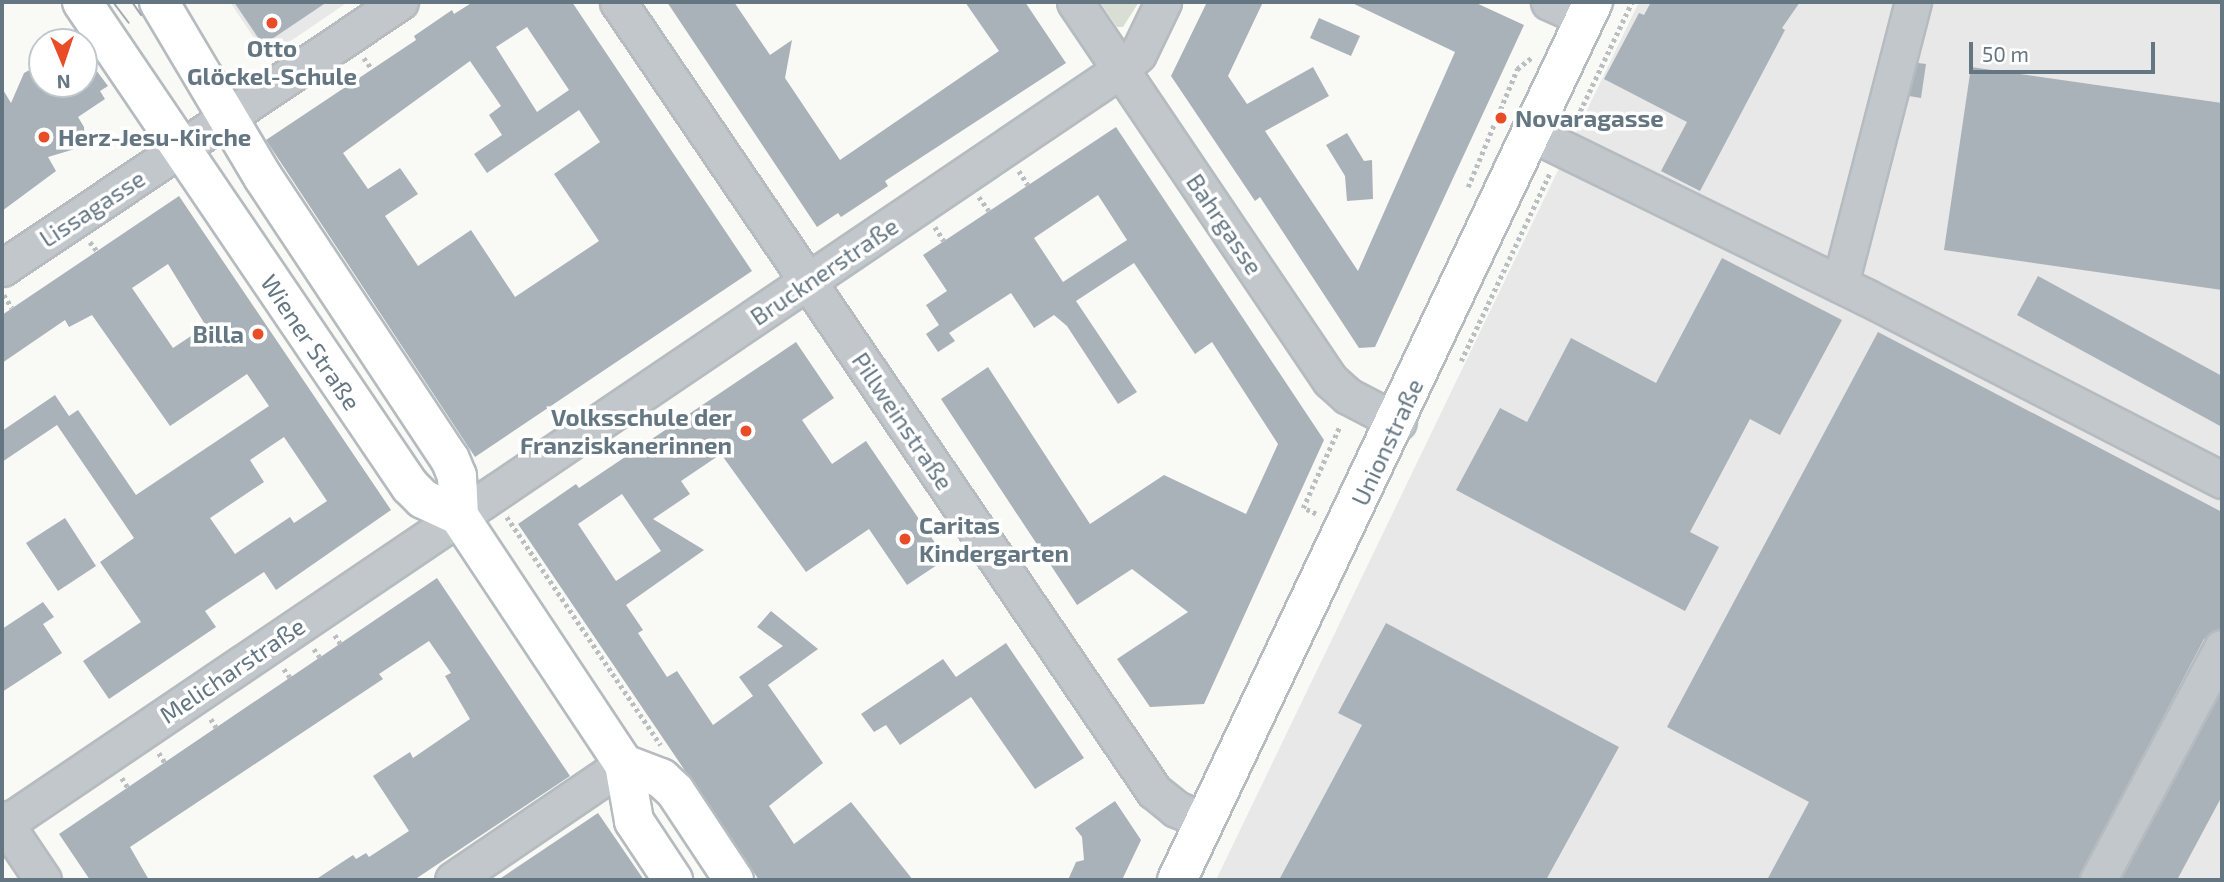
<!DOCTYPE html>
<meta charset="utf-8">
<style>
body{margin:0}
#map{position:relative;width:2224px;height:882px;overflow:hidden;background:#f9f9f6;font-family:"Exo 2",sans-serif}
div>[style]{position:absolute}
[style*='--x']{left:calc(var(--x)*1px);top:calc(var(--y)*1px);width:calc(var(--w)*1px);rotate:calc(var(--a)*1deg)}
.built>*{inset:0;background:#e7e8e7}
.green>*{inset:0;background:#d9ded5}
.building>*{inset:0;background:#a9b2b8}
.path>*{height:4.5px;margin-top:-2.25px;transform-origin:0;background:repeating-linear-gradient(90deg,#babec1 0 3.5px,transparent 0 7px)}
.roads{filter:drop-shadow(2px 0 #b5bbbf) drop-shadow(-2px 0 #b5bbbf) drop-shadow(0 2px #b5bbbf) drop-shadow(0 -2px #b5bbbf)}
.minor>*{height:35px;margin:-17.5px;padding:0 17.5px;transform-origin:17.5px;border-radius:17.5px;background:#c2c7cb}
.major>*{height:38px;margin:-19px;padding:0 19px;transform-origin:19px;border-radius:19px;background:#fff}
.tram>*{height:2px;margin:-1px;padding:0 1px;transform-origin:1px;border-radius:1px;background:#a1a9af}
.dots>*{width:19px;height:19px;translate:-50% -50%;box-sizing:border-box;border:4px solid #fff;border-radius:50%}
span{translate:-50% -50%;white-space:nowrap;text-align:center;line-height:1.15;-webkit-text-stroke:7px #fff;paint-order:stroke}
.poi-label{font-size:24px;color:#637682;font-weight:700}
.left{translate:0 -50%;text-align:left}
.right{translate:-100% -50%;text-align:right}
.street-label{font-size:24px;color:#637682}
.frame{position:absolute;inset:0;border:4px solid #637682;pointer-events:none}
.north{position:absolute;left:28px;top:28px;width:70px;height:70px;box-sizing:border-box;background:#fff;border:2px solid #c1c8cd;border-radius:50%;rotate:178deg;font-size:19px;font-weight:700;line-height:28px;text-align:center;color:#637682}
.north::after{content:'';display:block;margin:auto;width:24px;height:32px;background:#e84d28;clip-path:polygon(50% 0,100% 100%,50% 72%,0 100%)}
.scale{position:absolute;left:1969px;top:42px;width:186px;height:32px;box-sizing:border-box;border:4px solid #637682;border-top:0;padding-left:9px;font-size:21px;line-height:24px;white-space:nowrap;color:#637682;-webkit-text-stroke:5px #fff;paint-order:stroke}
</style>
<div id="map">
<div class="built">
<div style="clip-path:polygon(230px 2px,348px 2px,267px 57px)"></div>
<div style="clip-path:polygon(1639px 2px,2222px 2px,2222px 880px,1216px 880px)"></div>
</div>
<div class="green">
<div style="clip-path:polygon(1100px 2px,1139px 2px,1123px 27px,1117px 27px)"></div>
</div>
<div class="building">
<div style="clip-path:polygon(234px 2px,327px 2px,263px 45px)"></div>
<div style="clip-path:polygon(evenodd,473px 2px,572px 2px,752px 271px,475px 457px,266px 140px,416px 40px,414px 36px,452px 10px,454px 14px,473px 2px,527px 27px,569px 90px,537px 112px,496px 47px,527px 27px,473px 2px,470px 61px,501px 106px,489px 115px,502px 135px,474px 154px,487px 173px,579px 110px,600px 142px,554px 174px,599px 241px,515px 297px,471px 230px,418px 266px,385px 216px,418px 194px,400px 168px,368px 189px,343px 153px,470px 61px)"></div>
<div style="clip-path:polygon(667px 2px,734px 2px,770px 55px,792px 40px,785px 78px,840px 160px,999px 51px,965px 2px,1025px 2px,1066px 63px,885px 181px,888px 186px,841px 217px,838px 213px,817px 227px)"></div>
<div style="clip-path:polygon(1207px 2px,1263px 2px,1228px 76px,1247px 104px,1313px 67px,1329px 96px,1265px 131px,1358px 271px,1455px 52px,1350px 2px,1474px 2px,1524px 25px,1375px 347px,1359px 348px,1260px 197px,1255px 201px,1171px 76px)"></div>
<div style="clip-path:polygon(1651px 2px,1800px 2px,1782px 28px,1785px 30px,1700px 191px,1661px 171px,1687px 122px,1604px 79px,1639px 13px,1644px 15px)"></div>
<div style="clip-path:polygon(1319px 18px,1360px 36px,1351px 56px,1310px 38px)"></div>
<div style="clip-path:polygon(42px 63px,42px 84px,84px 84px,84px 76px,96px 70px,108px 86px,100px 91px,105px 99px,78px 117px,84px 127px,85px 146px,48px 157px,56px 171px,2px 211px,2px 88px,11px 103px,24px 73px)"></div>
<div style="clip-path:polygon(1918px 63px,1926px 64px,1921px 98px,1909px 96px)"></div>
<div style="clip-path:polygon(1971px 67px,2222px 103px,2222px 290px,1944px 250px)"></div>
<div style="clip-path:polygon(evenodd,1116px 127px,1324px 440px,1204px 704px,1150px 707px,1117px 659px,1188px 612px,1132px 569px,1077px 605px,941px 399px,988px 367px,1090px 524px,1164px 475px,1246px 514px,1278px 444px,1212px 342px,1195px 354px,1134px 263px,1076px 301px,1137px 392px,1118px 404px,1067px 326px,1054px 315px,1034px 328px,1011px 293px,949px 333px,955px 341px,938px 352px,926px 334px,939px 325px,926px 305px,947px 291px,923px 255px,1116px 127px,1098px 195px,1127px 240px,1063px 282px,1034px 238px,1098px 195px)"></div>
<div style="clip-path:polygon(1347px 133px,1364px 161px,1372px 160px,1373px 199px,1347px 201px,1345px 176px,1326px 145px)"></div>
<div style="clip-path:polygon(evenodd,179px 196px,391px 510px,276px 590px,264px 572px,205px 611px,216px 627px,109px 699px,83px 661px,141px 622px,100px 562px,134px 538px,57px 425px,2px 462px,2px 431px,55px 395px,69px 416px,78px 410px,136px 495px,269px 406px,247px 374px,170px 426px,92px 315px,69px 327px,65px 320px,2px 363px,2px 315px,179px 196px,168px 264px,206px 326px,173px 348px,132px 288px,168px 264px,179px 196px,284px 437px,327px 501px,294px 523px,290px 517px,235px 554px,210px 518px,264px 482px,250px 460px,284px 437px)"></div>
<div style="clip-path:polygon(1722px 258px,1842px 320px,1780px 435px,1750px 419px,1690px 532px,1719px 547px,1685px 611px,1456px 490px,1500px 408px,1527px 422px,1571px 338px,1656px 383px)"></div>
<div style="clip-path:polygon(2038px 276px,2222px 376px,2222px 427px,2017px 315px)"></div>
<div style="clip-path:polygon(1878px 332px,2222px 512px,2222px 628px,2204px 639px,2078px 880px,1767px 880px,1809px 802px,1667px 727px)"></div>
<div style="clip-path:polygon(evenodd,796px 342px,834px 398px,802px 420px,832px 464px,866px 441px,946px 559px,907px 585px,869px 529px,806px 572px,721px 454px,681px 481px,690px 494px,653px 519px,704px 550px,626px 605px,643px 630px,638px 633px,667px 677px,677px 671px,713px 725px,753px 696px,739px 677px,783px 646px,757px 627px,771px 611px,818px 649px,768px 685px,823px 763px,769px 806px,794px 844px,851px 802px,913px 880px,759px 880px,518px 524px,576px 484px,579px 488px,796px 342px,622px 494px,661px 551px,616px 581px,578px 524px,622px 494px)"></div>
<div style="clip-path:polygon(65px 518px,96px 566px,58px 591px,26px 543px)"></div>
<div style="clip-path:polygon(437px 578px,570px 776px,414px 880px,315px 880px,353px 855px,356px 859px,366px 853px,369px 857px,409px 831px,373px 776px,410px 752px,413px 758px,470px 719px,445px 676px,451px 673px,429px 641px,379px 674px,383px 679px,130px 847px,149px 880px,90px 880px,59px 834px)"></div>
<div style="clip-path:polygon(43px 602px,54px 617px,43px 624px,62px 653px,2px 692px,2px 629px)"></div>
<div style="clip-path:polygon(1386px 623px,1619px 747px,1546px 880px,1279px 880px,1362px 725px,1338px 713px)"></div>
<div style="clip-path:polygon(1006px 643px,1084px 758px,1035px 789px,971px 697px,900px 745px,886px 725px,874px 732px,861px 714px,943px 659px,956px 677px)"></div>
<div style="clip-path:polygon(2222px 690px,2222px 796px,2177px 880px,2121px 880px)"></div>
<div style="clip-path:polygon(1115px 801px,1141px 840px,1122px 880px,1068px 880px,1076px 862px,1084px 860px,1082px 837px,1075px 828px)"></div>
<div style="clip-path:polygon(598px 813px,644px 880px,498px 880px)"></div>
</div>
<div class="path">
<div style="--x:364;--y:58;--w:14;--a:54"></div>
<div style="--x:1574;--y:124;--w:135;--a:-64.6"></div>
<div style="--x:1019;--y:171;--w:17;--a:57"></div>
<div style="--x:1468;--y:187;--w:128;--a:-67.4"></div>
<div style="--x:1517;--y:69;--w:18;--a:-38"></div>
<div style="--x:979;--y:197;--w:17;--a:54"></div>
<div style="--x:935;--y:227;--w:17;--a:57"></div>
<div style="--x:90;--y:242;--w:11;--a:52"></div>
<div style="--x:4;--y:295;--w:15;--a:58"></div>
<div style="--x:1461;--y:361;--w:208;--a:-64.7"></div>
<div style="--x:1316;--y:514;--w:14;--a:-155"></div>
<div style="--x:1303;--y:508;--w:88;--a:-65.8"></div>
<div style="--x:507;--y:517;--w:275;--a:56"></div>
<div style="--x:335;--y:635;--w:13;--a:58"></div>
<div style="--x:314;--y:649;--w:14;--a:54"></div>
<div style="--x:284;--y:669;--w:14;--a:54"></div>
<div style="--x:211;--y:719;--w:13;--a:58"></div>
<div style="--x:159;--y:753;--w:13;--a:58"></div>
<div style="--x:122;--y:778;--w:13;--a:58"></div>
</div>
<div class="roads">
<div class="minor">
<div style="--x:618;--y:2;--w:954;--a:55.81"></div>
<div style="--x:1154;--y:791;--w:28;--a:39"></div>
<div style="--x:1176;--y:809;--w:31;--a:22"></div>
<div style="--x:1075;--y:2;--w:456;--a:56"></div>
<div style="--x:1330;--y:380;--w:24;--a:42"></div>
<div style="--x:1348;--y:396;--w:56;--a:27.5"></div>
<div style="--x:1549;--y:2;--w:39;--a:24"></div>
<div style="--x:1531;--y:133;--w:373;--a:26.1"></div>
<div style="--x:1866;--y:297;--w:400;--a:27.2"></div>
<div style="--x:2;--y:268;--w:479;--a:-33.8"></div>
<div style="--x:1840;--y:284;--w:291;--a:-75.5"></div>
<div style="--x:2;--y:819;--w:73;--a:56.1"></div>
<div style="--x:5;--y:824;--w:1346;--a:-34.07"></div>
<div style="--x:1120;--y:70;--w:24;--a:-42"></div>
<div style="--x:1138;--y:54;--w:58;--a:-64.3"></div>
<div style="--x:453;--y:880;--w:207;--a:-34.2"></div>
<div style="--x:2098;--y:880;--w:263;--a:-61.9"></div>
</div>
<div class="major">
<div style="--x:82;--y:2;--w:585;--a:55.88"></div>
<div style="--x:410;--y:486;--w:18;--a:45"></div>
<div style="--x:423;--y:499;--w:40;--a:25"></div>
<div style="--x:159;--y:2;--w:204;--a:59.3"></div>
<div style="--x:263;--y:177;--w:338;--a:56.5"></div>
<div style="--x:450;--y:459;--w:18;--a:68"></div>
<div style="--x:457;--y:476;--w:40;--a:87.1"></div>
<div style="--x:459;--y:516;--w:298;--a:56.4"></div>
<div style="--x:624;--y:764;--w:58;--a:80"></div>
<div style="--x:634;--y:821;--w:71;--a:56.5"></div>
<div style="--x:624;--y:764;--w:40;--a:21"></div>
<div style="--x:661;--y:778;--w:19;--a:43"></div>
<div style="--x:675;--y:791;--w:107;--a:56.5"></div>
<div style="--x:1177;--y:880;--w:972;--a:-64.65"></div>
</div>
</div>
<div class="tram">
<div style="--x:113;--y:2;--w:26;--a:53"></div>
<div style="--x:132;--y:2;--w:16;--a:55"></div>
</div>
<div class="dots">
<div style="left:272px;top:23px;background:#e84d28"></div>
<div style="left:1501px;top:118px;background:#e84d28"></div>
<div style="left:44px;top:137px;background:#e84d28"></div>
<div style="left:258px;top:334px;background:#e84d28"></div>
<div style="left:746px;top:431px;background:#e84d28"></div>
<div style="left:905px;top:539px;background:#e84d28"></div>
</div>
<div class="poi-label">
<span style="left:272px;top:62px">Otto<br>Glöckel-Schule</span>
<span class="left" style="left:1515px;top:118px">Novaragasse</span>
<span class="left" style="left:58px;top:137px">Herz-Jesu-Kirche</span>
<span class="right" style="left:244px;top:334px">Billa</span>
<span class="right" style="left:732px;top:431px">Volksschule der<br>Franziskanerinnen</span>
<span class="left" style="left:919px;top:539px">Caritas<br>Kindergarten</span>
</div>
<div class="street-label">
<span style="left:92px;top:208px;rotate:-33deg">Lissagasse</span>
<span style="left:1225px;top:224px;rotate:56deg">Bahrgasse</span>
<span style="left:824px;top:271px;rotate:-34deg">Brucknerstraße</span>
<span style="left:311px;top:342px;rotate:56deg">Wiener Straße</span>
<span style="left:903px;top:421px;rotate:56deg">Pillweinstraße</span>
<span style="left:1387px;top:442px;rotate:-65deg">Unionstraße</span>
<span style="left:232px;top:670px;rotate:-34deg">Melicharstraße</span>
</div>
<div class="frame"></div>
<div class="north">N</div>
<div class="scale">50 m</div>
</div>
